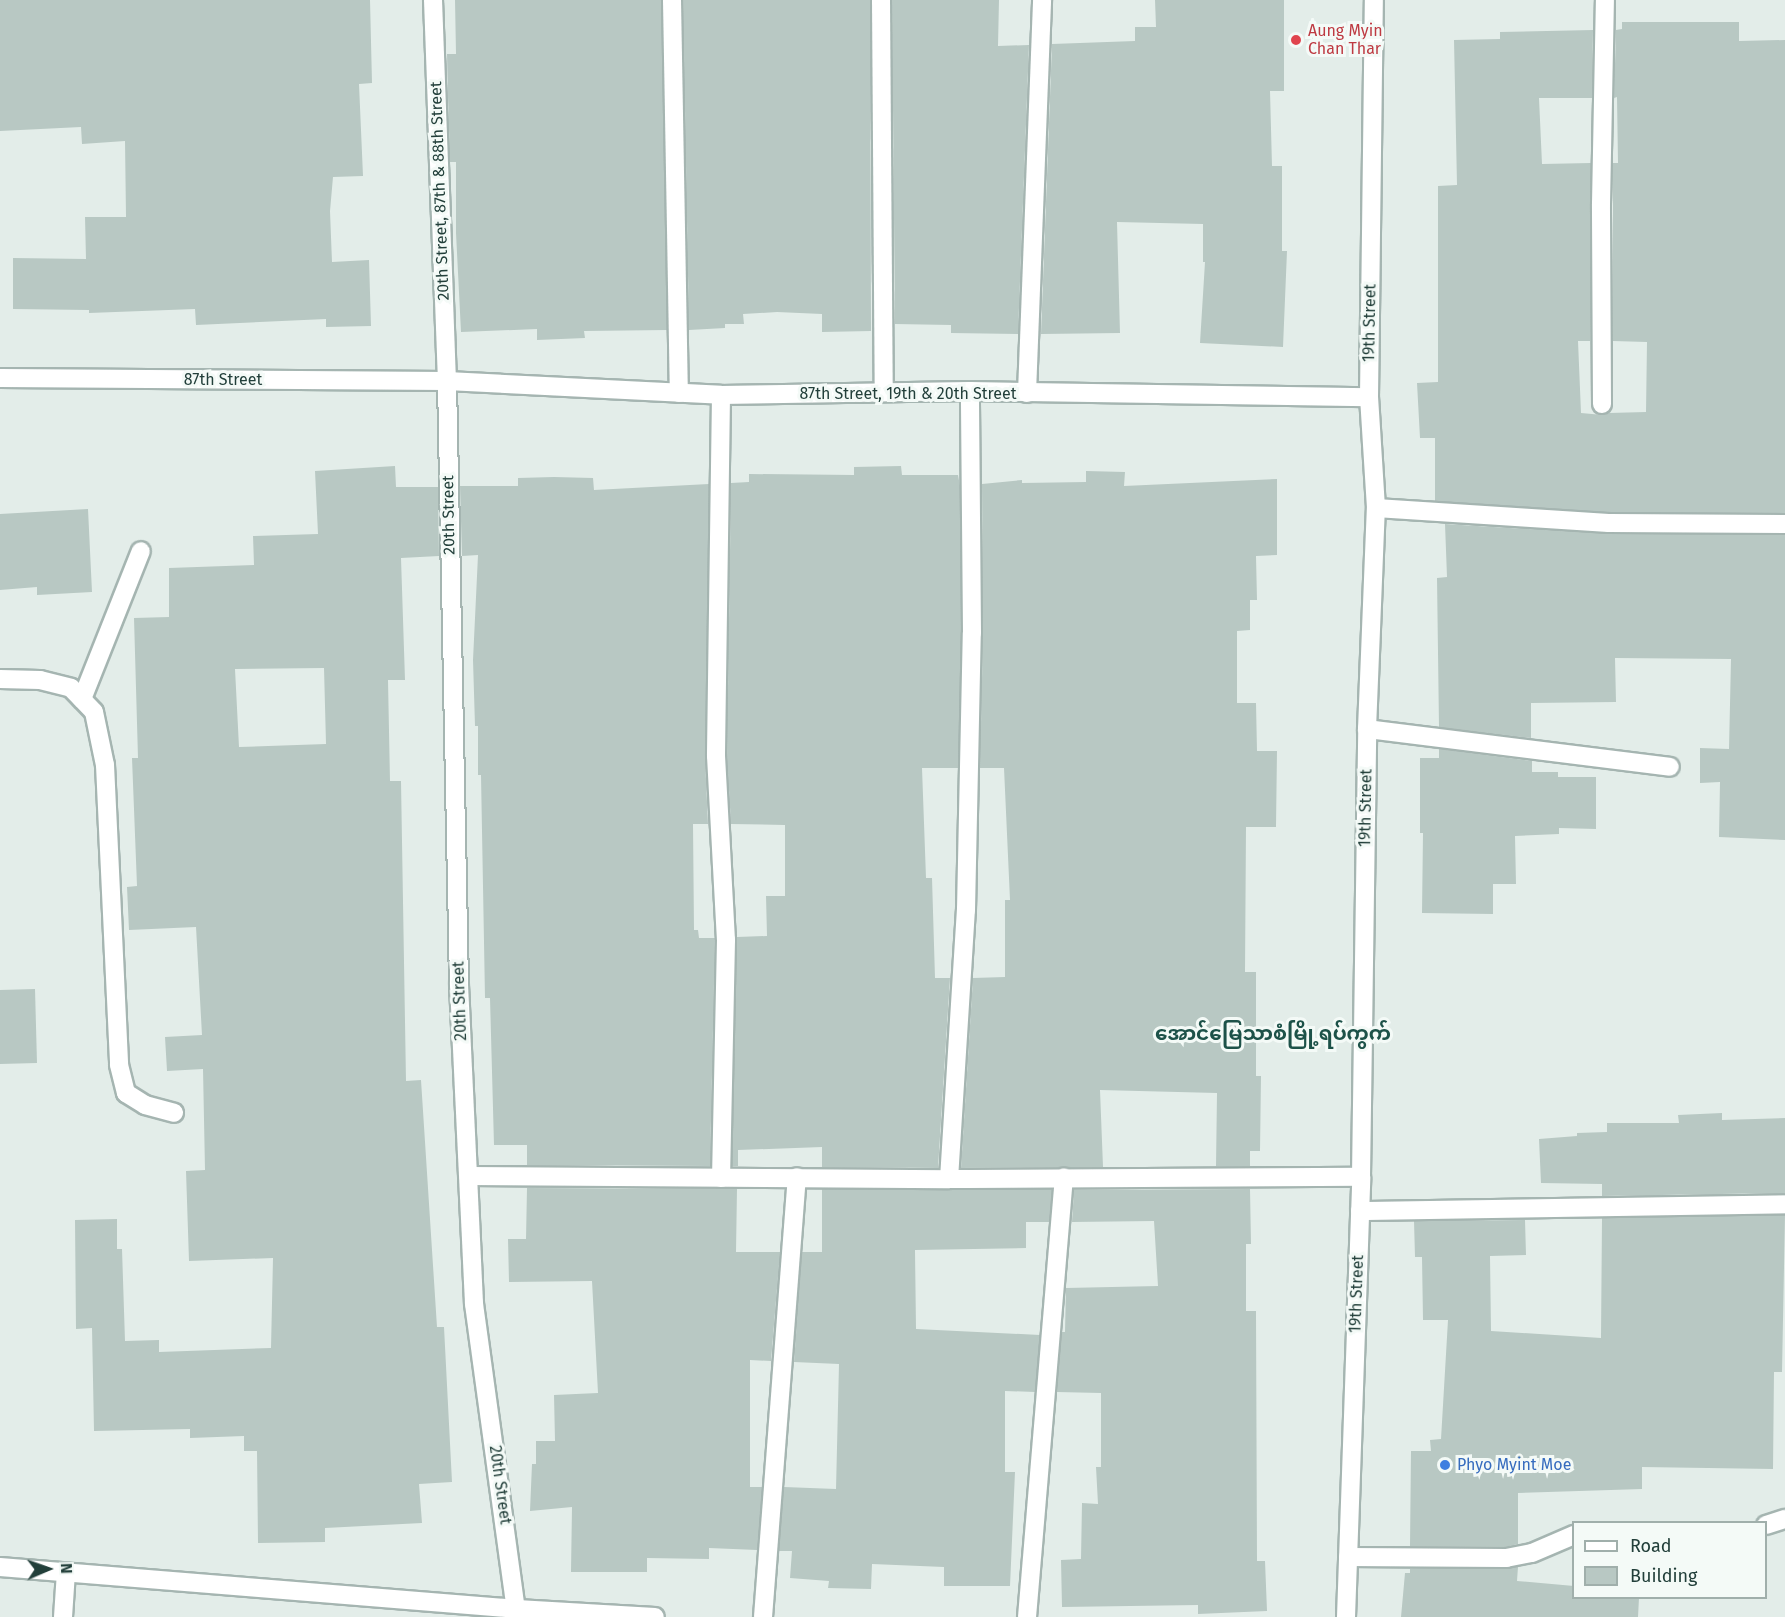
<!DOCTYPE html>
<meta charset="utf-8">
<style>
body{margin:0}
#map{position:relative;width:1785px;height:1617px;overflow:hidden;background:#e3ede9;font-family:"Fira Sans","Noto Sans Myanmar",sans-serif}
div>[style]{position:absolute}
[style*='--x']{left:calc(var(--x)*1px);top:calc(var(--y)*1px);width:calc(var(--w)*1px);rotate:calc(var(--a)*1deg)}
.building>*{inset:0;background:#b8c8c3}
.roads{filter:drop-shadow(2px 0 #a5b5b1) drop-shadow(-2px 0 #a5b5b1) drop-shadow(0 2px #a5b5b1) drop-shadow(0 -2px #a5b5b1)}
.minor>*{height:18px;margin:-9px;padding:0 9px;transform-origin:9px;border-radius:9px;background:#fff}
.dots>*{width:16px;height:16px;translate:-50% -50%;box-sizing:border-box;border:3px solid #f4faf7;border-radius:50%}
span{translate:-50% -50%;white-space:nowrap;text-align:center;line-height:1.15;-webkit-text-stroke:6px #f4faf7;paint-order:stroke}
.health-label{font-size:16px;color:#be3a42}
.left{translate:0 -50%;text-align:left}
.street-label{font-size:16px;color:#223f3a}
.shop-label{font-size:16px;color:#366cbe}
.quarter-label{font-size:20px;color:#1d5249;font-weight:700}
.legend{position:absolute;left:1572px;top:1521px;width:195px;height:78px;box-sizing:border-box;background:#f4faf7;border:2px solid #a0afab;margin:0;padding:8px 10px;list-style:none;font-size:18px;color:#223f3a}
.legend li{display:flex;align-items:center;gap:12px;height:30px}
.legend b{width:30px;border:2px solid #a0afab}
.north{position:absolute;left:18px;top:1539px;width:60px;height:60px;-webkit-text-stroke:4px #f4faf7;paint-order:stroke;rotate:88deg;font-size:16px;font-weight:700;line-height:24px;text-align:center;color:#223f3a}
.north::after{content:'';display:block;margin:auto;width:21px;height:27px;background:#223f3a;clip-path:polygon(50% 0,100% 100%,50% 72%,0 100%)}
</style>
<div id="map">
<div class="building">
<div style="clip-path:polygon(0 0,370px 0,372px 83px,359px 84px,363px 176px,333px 177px,330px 211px,332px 262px,369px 260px,371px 326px,326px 327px,326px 319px,196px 325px,195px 309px,89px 313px,89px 310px,13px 309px,13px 258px,86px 259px,85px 217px,126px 217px,125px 141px,82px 144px,81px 127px,0 131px)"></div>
<div style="clip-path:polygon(455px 0,661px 0,667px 330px,584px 331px,585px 338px,537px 340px,537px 329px,461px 332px,456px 233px,456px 162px,450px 162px,448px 97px,447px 54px,456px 54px)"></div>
<div style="clip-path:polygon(683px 0,870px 0,871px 331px,822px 332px,822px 314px,777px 312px,743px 314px,744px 324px,725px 324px,725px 328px,689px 330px)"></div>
<div style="clip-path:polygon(892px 0,999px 0,998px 46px,1029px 45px,1018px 334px,951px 333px,951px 325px,895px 324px)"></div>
<div style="clip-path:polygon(1155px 0,1284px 0,1284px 91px,1270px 91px,1272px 166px,1282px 166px,1282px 251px,1287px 251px,1283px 347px,1200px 343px,1205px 262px,1203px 262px,1203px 224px,1117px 222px,1120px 333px,1041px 334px,1052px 44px,1135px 41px,1135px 27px,1156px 27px)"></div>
<div style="clip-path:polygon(1622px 22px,1739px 22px,1739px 41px,1785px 40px,1785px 513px,1609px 512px,1435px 501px,1435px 438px,1420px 438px,1417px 383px,1438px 382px,1438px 186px,1457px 185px,1454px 40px,1500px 39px,1500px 32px,1593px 30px,1592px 98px,1539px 98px,1542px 164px,1591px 163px,1590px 341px,1578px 341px,1581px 413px,1603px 415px,1609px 413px,1646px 412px,1647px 342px,1613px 341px,1613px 163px,1618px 163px,1617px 97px,1614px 98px,1616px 30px,1622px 29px)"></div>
<div style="clip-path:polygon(evenodd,395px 466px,396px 487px,438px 487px,439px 556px,401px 558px,405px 680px,388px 680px,390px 781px,401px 781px,406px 1081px,421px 1080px,437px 1327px,444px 1327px,452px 1482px,419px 1484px,422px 1523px,325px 1528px,325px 1542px,258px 1543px,257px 1451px,244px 1451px,244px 1436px,190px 1438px,190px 1429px,94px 1431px,92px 1328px,76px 1329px,75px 1220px,117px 1219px,117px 1249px,122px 1249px,125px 1341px,159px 1340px,159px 1352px,271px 1348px,273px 1258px,189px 1261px,186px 1171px,205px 1170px,203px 1069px,167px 1071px,165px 1037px,202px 1035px,196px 927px,129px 930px,127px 887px,137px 886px,132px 758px,138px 758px,134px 618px,169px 617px,169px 568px,254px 565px,253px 536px,318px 534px,315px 471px,395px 466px,324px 668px,326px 744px,239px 747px,235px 669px,324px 668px)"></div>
<div style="clip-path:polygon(901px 466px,902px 475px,958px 475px,960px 486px,961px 633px,958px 768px,922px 768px,926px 878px,932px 878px,935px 978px,950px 978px,938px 1168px,822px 1167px,822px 1147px,738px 1150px,738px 1166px,732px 1166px,737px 937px,767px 936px,766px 896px,785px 896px,785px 825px,731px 824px,727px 756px,731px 483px,749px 482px,749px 474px,854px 475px,854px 467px)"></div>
<div style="clip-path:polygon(1086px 471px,1125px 472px,1124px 486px,1277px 479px,1277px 555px,1256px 556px,1257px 600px,1250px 600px,1250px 630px,1237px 631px,1237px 703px,1256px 703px,1257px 751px,1277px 751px,1276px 827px,1246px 827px,1245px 972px,1256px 972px,1256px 1076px,1261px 1076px,1260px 1151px,1250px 1151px,1250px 1166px,1216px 1166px,1217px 1093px,1100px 1090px,1103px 1167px,961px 1168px,973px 978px,1005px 977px,1005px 900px,1010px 900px,1004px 768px,980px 768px,983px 633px,982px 484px,1022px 480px,1022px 483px,1086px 482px)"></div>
<div style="clip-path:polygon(554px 477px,593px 478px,594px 490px,709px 484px,705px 756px,708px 824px,693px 824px,694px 930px,698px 930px,699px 938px,715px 938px,710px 1166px,527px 1165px,527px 1145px,494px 1145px,490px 998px,485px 998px,481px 775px,478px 775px,478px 726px,475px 726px,473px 660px,478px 555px,462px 556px,460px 486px,518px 486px,518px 478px)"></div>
<div style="clip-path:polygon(88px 509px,92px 592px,37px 595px,37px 587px,0 590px,0 514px)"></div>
<div style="clip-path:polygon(1445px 524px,1609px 534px,1785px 535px,1785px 840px,1719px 837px,1720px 782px,1700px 783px,1700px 748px,1729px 749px,1731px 659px,1615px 658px,1616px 702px,1531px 703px,1531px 738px,1439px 727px,1437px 578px,1447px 577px)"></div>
<div style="clip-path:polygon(1439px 749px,1532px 761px,1532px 772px,1558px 772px,1558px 777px,1596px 777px,1596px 829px,1559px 828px,1559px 834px,1515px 836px,1516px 884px,1493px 884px,1493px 914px,1422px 913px,1423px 833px,1420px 833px,1420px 758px,1439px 758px)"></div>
<div style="clip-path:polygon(35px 989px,37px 1063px,0 1064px,0 990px)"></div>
<div style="clip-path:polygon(1722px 1113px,1722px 1120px,1785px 1118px,1785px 1193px,1602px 1196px,1602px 1184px,1541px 1183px,1539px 1139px,1577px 1136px,1577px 1133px,1607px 1132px,1607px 1123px,1679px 1123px,1678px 1115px)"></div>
<div style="clip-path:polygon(527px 1188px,737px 1189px,736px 1252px,780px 1252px,771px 1361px,750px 1360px,750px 1487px,762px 1487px,757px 1550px,709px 1548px,709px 1559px,647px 1558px,647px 1572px,571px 1572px,572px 1507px,530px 1511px,532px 1464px,536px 1464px,536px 1441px,555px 1441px,554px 1395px,598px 1393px,592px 1281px,509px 1282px,508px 1239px,526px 1239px)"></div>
<div style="clip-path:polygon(822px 1189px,1052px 1190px,1049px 1222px,1026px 1222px,1026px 1248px,915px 1250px,916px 1329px,1040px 1335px,1035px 1392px,1005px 1391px,1005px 1472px,1015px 1472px,1010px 1586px,944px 1586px,944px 1567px,872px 1564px,871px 1589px,828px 1588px,829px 1581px,790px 1578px,792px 1551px,779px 1551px,784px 1487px,836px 1489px,839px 1364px,794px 1362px,802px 1252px,822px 1252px)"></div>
<div style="clip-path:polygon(1250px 1189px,1251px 1244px,1246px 1244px,1246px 1311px,1256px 1311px,1257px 1561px,1265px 1561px,1267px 1611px,1198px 1614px,1198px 1605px,1062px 1607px,1061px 1560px,1081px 1559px,1082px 1503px,1098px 1504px,1096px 1467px,1101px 1467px,1101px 1393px,1057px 1392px,1062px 1332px,1065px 1332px,1066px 1288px,1158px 1286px,1154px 1221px,1072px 1222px,1074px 1190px)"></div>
<div style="clip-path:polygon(1785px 1215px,1782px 1372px,1774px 1372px,1773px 1469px,1642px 1467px,1642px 1489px,1518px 1493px,1518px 1544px,1505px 1547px,1410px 1546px,1411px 1451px,1431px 1451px,1430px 1440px,1441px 1439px,1448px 1320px,1423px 1320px,1422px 1257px,1415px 1257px,1414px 1221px,1525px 1220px,1526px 1255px,1490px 1256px,1491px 1331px,1601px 1338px,1602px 1218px)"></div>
<div style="clip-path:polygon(1518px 1567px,1517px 1581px,1574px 1586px,1574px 1598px,1639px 1598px,1638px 1617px,1401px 1617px,1405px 1573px,1410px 1573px,1410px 1569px)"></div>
</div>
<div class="roads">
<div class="minor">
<div style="--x:433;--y:0;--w:381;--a:87.9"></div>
<div style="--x:447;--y:381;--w:604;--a:88.86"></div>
<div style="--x:459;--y:985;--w:319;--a:87.3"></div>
<div style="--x:474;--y:1304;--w:316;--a:82.2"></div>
<div style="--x:672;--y:0;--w:393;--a:89"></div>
<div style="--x:881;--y:0;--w:392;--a:89.6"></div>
<div style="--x:0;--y:378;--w:447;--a:0.4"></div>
<div style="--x:447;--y:381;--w:274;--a:2.9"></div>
<div style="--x:721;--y:395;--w:249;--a:-0.9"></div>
<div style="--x:970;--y:391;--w:399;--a:0.9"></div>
<div style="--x:1027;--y:393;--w:393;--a:-87.8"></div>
<div style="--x:721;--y:395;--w:361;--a:90.8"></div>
<div style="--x:716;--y:756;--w:184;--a:86.9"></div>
<div style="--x:726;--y:940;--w:238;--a:91.2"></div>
<div style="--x:1602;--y:404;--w:200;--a:-90.3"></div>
<div style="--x:1601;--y:204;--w:204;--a:-88.9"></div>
<div style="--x:1376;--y:508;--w:233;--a:3.7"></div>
<div style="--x:1609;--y:523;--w:176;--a:0.3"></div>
<div style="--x:0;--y:679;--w:40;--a:1.4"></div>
<div style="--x:40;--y:680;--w:32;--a:14"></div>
<div style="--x:71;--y:688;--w:33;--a:46"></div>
<div style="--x:94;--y:712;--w:54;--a:78.3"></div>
<div style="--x:105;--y:765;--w:300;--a:87.3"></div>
<div style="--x:119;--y:1065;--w:29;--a:76"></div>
<div style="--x:126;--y:1093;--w:22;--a:32"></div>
<div style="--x:145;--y:1105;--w:30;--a:15"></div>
<div style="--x:82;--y:699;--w:159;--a:-68.3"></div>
<div style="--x:1367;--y:729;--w:305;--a:7.1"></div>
<div style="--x:469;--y:1176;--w:480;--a:0.4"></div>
<div style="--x:949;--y:1179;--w:412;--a:-0.3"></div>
<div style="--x:949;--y:1179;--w:270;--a:-86.4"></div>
<div style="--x:966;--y:910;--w:277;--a:-88.8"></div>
<div style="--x:972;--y:633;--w:242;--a:-90.5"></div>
<div style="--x:1360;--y:1211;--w:425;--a:-0.9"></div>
<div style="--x:1766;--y:1525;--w:20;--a:-18"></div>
<div style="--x:1348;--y:1557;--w:158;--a:0.4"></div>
<div style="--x:1506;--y:1558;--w:26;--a:-11"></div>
<div style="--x:1532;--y:1553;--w:46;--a:-23.2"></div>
<div style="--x:0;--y:1567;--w:519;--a:4.64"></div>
<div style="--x:517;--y:1609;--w:138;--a:3.3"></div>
<div style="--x:63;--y:1617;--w:45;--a:-86.2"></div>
<div style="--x:763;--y:1617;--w:441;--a:-85.6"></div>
<div style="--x:1027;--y:1617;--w:441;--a:-85.2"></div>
<div style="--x:1346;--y:1617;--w:440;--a:-88"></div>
<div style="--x:1361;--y:1177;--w:448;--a:-89.2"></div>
<div style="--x:1367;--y:729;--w:221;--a:-87.7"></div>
<div style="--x:1376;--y:508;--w:111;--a:-93.6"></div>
<div style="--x:1369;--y:397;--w:397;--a:-89.3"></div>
</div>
</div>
<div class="dots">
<div style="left:1296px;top:40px;background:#e0444e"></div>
<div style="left:1445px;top:1465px;background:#3f7fe0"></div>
</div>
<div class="health-label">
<span class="left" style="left:1308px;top:40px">Aung Myin<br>Chan Thar</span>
</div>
<div class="street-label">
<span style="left:440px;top:191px;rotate:-92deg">20th Street, 87th &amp; 88th Street</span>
<span style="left:1370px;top:323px;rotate:-89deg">19th Street</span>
<span style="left:223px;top:380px">87th Street</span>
<span style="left:908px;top:394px">87th Street, 19th &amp; 20th Street</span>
<span style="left:449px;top:515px;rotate:-91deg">20th Street</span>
<span style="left:1366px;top:808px;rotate:-89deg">19th Street</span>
<span style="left:460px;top:1001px;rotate:-92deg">20th Street</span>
<span style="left:1357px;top:1294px;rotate:-88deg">19th Street</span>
<span style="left:500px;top:1485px;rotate:82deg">20th Street</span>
</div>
<div class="shop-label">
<span class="left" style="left:1457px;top:1465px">Phyo Myint Moe</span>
</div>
<div class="quarter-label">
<span style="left:1273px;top:1033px">အောင်မြေသာစံမြို့ရပ်ကွက်</span>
</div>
<ul class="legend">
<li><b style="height:8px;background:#fff"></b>Road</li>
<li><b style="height:16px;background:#b8c8c3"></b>Building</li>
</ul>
<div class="north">N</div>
</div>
